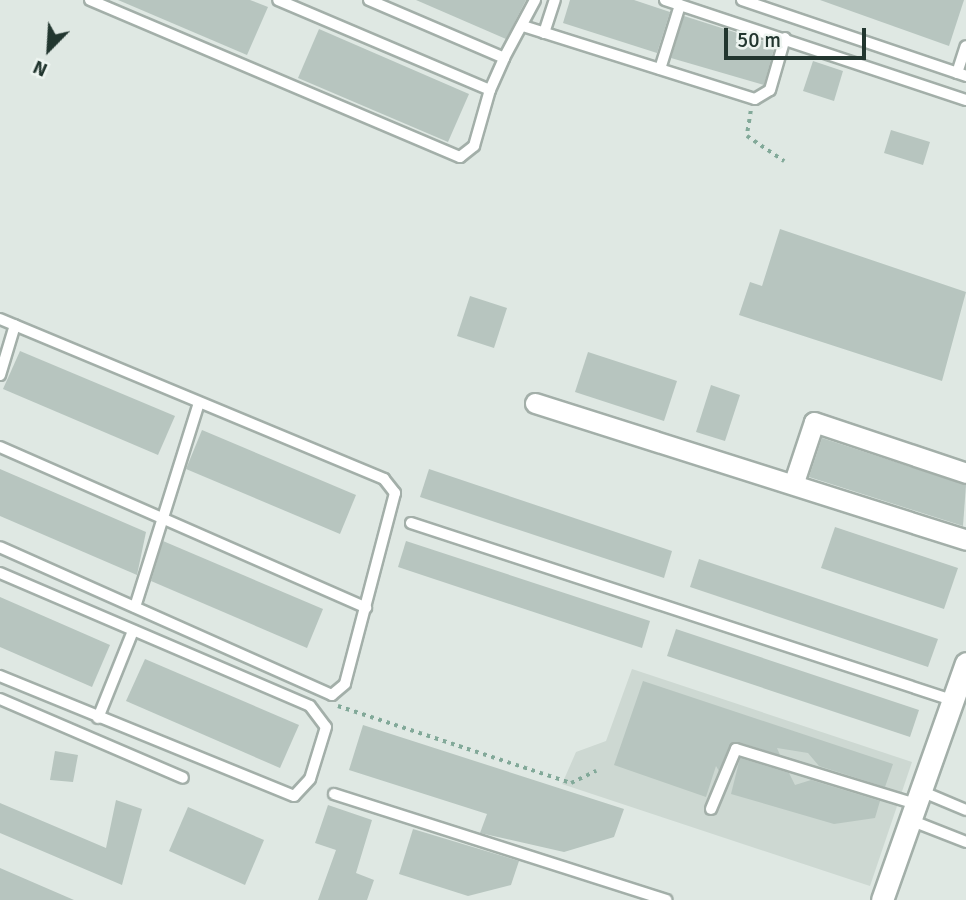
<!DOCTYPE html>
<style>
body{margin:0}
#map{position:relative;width:966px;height:900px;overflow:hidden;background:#dfe8e3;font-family:Signika,sans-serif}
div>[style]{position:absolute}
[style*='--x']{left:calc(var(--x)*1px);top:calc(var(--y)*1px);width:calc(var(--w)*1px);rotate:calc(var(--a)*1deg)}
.built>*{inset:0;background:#cdd8d2}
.building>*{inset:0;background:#b7c5bf}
.path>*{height:3.5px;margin-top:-1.75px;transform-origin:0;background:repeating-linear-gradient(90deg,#82a999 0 3.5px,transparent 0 8.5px)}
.roads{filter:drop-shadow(2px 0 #a3afa9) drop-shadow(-2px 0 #a3afa9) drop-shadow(0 2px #a3afa9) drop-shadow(0 -2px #a3afa9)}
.lane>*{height:10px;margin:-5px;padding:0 5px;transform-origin:5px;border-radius:5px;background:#fff}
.street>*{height:19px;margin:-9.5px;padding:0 9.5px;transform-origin:9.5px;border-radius:9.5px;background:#fff}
.secondary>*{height:21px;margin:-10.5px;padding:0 10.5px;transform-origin:10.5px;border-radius:10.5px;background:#fff}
span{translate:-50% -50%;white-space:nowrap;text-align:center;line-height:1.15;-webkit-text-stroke:5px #eef5f1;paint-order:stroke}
.north{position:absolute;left:14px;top:14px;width:70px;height:70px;-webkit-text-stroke:5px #eef5f1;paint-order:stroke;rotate:204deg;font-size:19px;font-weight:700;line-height:28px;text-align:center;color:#22362f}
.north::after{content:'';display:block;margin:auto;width:24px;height:32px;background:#22362f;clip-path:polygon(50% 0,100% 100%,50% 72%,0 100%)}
.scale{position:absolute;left:724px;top:28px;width:142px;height:32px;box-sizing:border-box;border:4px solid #22362f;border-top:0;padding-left:9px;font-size:21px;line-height:24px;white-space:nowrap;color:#22362f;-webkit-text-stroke:5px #eef5f1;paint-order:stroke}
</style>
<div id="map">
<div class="built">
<div style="clip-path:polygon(632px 669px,912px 762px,870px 886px,562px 784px,576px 752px,606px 741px)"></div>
</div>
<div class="building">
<div style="clip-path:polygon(118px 0,250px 0,268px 7px,247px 55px)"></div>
<div style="clip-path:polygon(416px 0,526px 0,506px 39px)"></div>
<div style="clip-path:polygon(570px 0,634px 0,670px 12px,657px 53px,563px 23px)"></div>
<div style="clip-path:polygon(820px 0,964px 0,949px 46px)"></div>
<div style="clip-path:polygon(684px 16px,775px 45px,764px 85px,671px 58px)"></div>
<div style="clip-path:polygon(319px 29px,469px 94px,448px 142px,298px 78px)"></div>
<div style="clip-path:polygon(813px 61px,843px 71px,834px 101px,803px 91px)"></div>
<div style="clip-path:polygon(891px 130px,930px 142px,923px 165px,884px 153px)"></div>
<div style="clip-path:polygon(780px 229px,966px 292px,942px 381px,739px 315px,750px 282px,762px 286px)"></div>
<div style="clip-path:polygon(470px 296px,507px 308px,494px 348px,457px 336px)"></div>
<div style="clip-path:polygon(20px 351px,175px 416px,158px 455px,3px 389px)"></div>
<div style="clip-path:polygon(588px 352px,677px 381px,664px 421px,575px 392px)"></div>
<div style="clip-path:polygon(711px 385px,740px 395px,725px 441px,696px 432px)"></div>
<div style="clip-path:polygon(202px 430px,356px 495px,340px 534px,186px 469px)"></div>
<div style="clip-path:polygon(822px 438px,966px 485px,963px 526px,809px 477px)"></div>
<div style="clip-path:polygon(0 469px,146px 532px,137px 575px,0 516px)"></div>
<div style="clip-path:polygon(429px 469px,672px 551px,664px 578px,420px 497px)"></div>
<div style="clip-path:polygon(835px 527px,958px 568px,944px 609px,821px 568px)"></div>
<div style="clip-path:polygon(163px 541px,323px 609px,307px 648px,151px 581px)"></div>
<div style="clip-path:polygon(406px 541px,650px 621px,642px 648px,398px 567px)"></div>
<div style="clip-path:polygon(699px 559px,938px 639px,928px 667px,690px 587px)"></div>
<div style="clip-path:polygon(0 597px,110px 645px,92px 687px,0 647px)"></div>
<div style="clip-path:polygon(676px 629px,919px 710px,910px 737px,667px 656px)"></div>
<div style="clip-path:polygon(145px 659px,299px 725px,280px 768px,126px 701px)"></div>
<div style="clip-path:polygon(643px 681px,893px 764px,885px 787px,819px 766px,808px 753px,777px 748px,780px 755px,738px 742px,719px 771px,716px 766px,706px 797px,614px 765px)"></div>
<div style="clip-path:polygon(363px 725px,624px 809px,614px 837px,564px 852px,480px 833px,487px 814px,349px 770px)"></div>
<div style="clip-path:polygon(55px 751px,78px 755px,73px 782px,50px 780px)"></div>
<div style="clip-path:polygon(740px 758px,789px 773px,795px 785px,811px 780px,880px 801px,875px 818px,834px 824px,731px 794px)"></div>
<div style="clip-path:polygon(116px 800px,142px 809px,122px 885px,0 833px,0 803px,106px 848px)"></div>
<div style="clip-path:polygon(328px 805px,372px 820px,356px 873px,374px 880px,367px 900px,318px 900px,336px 850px,315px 843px)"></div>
<div style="clip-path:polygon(188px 807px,264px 840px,245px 885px,169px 851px)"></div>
<div style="clip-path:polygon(413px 829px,519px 861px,511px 885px,468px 896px,399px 874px)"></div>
<div style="clip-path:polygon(0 868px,74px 900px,0 900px)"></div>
</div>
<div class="path">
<div style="--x:751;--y:111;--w:25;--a:99"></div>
<div style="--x:747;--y:136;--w:45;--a:34"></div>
<div style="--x:338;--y:706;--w:245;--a:18.3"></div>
<div style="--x:571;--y:783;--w:28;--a:-26"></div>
</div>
<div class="roads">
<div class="lane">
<div style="--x:90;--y:0;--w:402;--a:23"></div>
<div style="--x:460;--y:157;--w:18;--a:-38"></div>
<div style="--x:474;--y:146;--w:58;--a:-74.1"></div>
<div style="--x:490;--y:90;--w:230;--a:-157"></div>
<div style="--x:369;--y:0;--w:147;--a:23.2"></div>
<div style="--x:504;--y:58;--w:66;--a:-61.9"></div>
<div style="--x:665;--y:0;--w:317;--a:18.4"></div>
<div style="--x:742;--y:0;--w:237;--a:18.7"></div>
<div style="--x:523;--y:26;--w:243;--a:17.5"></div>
<div style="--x:755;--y:99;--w:17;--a:-31"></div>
<div style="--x:770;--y:90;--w:54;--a:-73.9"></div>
<div style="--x:544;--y:33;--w:35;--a:-72"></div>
<div style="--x:660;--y:69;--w:67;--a:-72.6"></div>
<div style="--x:957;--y:73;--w:28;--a:-72"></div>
<div style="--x:490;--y:90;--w:35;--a:-66"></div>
<div style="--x:0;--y:319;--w:416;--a:22.6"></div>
<div style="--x:384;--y:479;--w:18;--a:52"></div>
<div style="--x:395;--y:493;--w:197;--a:104.7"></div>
<div style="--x:345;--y:684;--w:17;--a:140"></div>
<div style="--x:332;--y:695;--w:363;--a:-156"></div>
<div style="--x:0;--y:375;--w:52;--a:-73.3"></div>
<div style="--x:0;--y:447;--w:400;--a:23.7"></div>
<div style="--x:411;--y:523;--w:569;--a:18.12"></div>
<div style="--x:0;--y:573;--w:337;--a:23.2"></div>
<div style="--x:310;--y:706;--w:26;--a:53"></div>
<div style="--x:326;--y:727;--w:54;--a:107.1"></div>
<div style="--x:310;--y:779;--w:23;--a:133"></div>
<div style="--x:294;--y:796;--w:318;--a:-157.8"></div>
<div style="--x:135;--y:607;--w:214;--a:-72.6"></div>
<div style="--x:0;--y:699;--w:199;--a:23.3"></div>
<div style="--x:98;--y:718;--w:94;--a:-68.1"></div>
<div style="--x:921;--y:791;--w:49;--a:22.9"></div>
<div style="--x:334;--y:794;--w:349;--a:17.7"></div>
<div style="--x:711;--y:809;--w:65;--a:-67.4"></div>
<div style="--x:736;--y:749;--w:188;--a:17"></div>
<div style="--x:910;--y:820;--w:60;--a:21.4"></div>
</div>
<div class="street">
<div style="--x:535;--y:403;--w:452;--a:17.6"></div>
<div style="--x:794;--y:482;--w:63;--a:-71.6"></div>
<div style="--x:814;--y:422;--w:160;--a:18.5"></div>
</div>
<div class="secondary">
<div style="--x:882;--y:900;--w:251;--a:-70.5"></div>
</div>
</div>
<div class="north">N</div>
<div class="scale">50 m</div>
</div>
